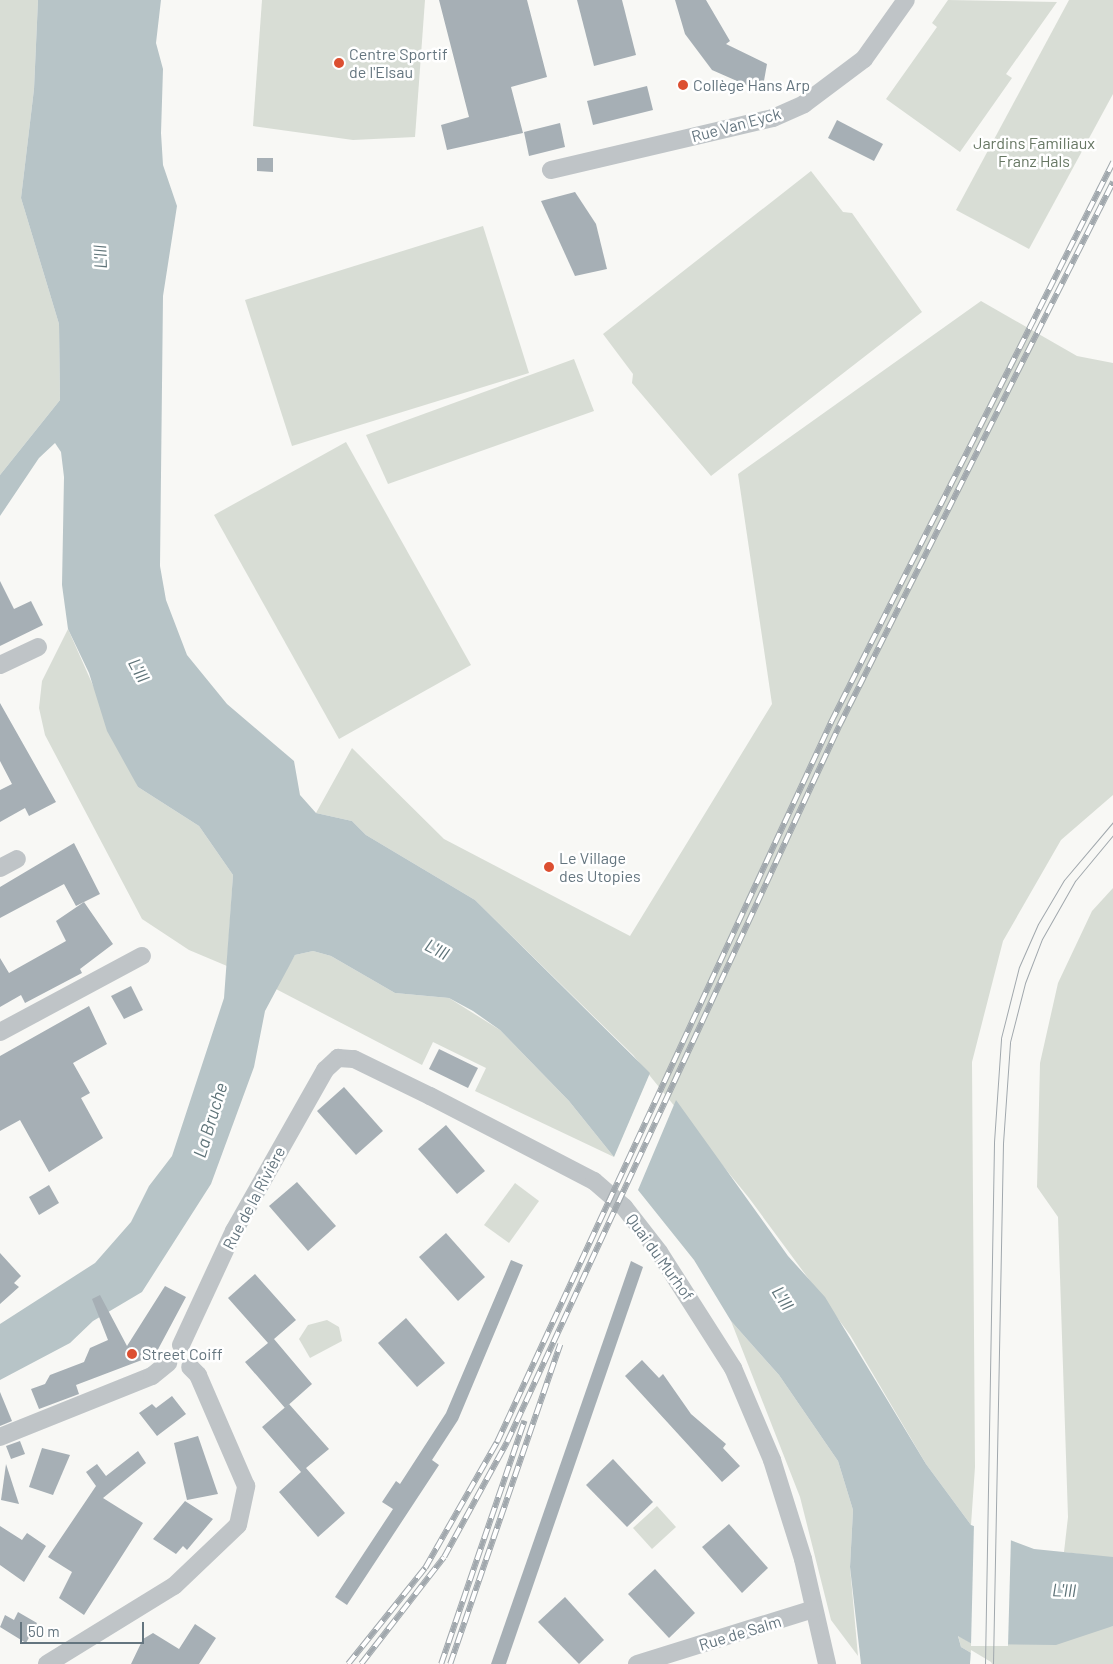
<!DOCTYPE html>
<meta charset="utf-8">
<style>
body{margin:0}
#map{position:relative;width:1113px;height:1664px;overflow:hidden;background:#f8f8f5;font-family:Barlow,sans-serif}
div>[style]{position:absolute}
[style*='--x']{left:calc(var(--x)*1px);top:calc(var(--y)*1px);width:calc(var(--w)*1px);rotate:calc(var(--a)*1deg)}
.green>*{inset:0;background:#d8ddd5}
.water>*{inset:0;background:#b7c4c7}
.pier>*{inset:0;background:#f8f8f5}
.building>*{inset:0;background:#a6afb5}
.minor>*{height:18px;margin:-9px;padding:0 9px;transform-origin:9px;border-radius:9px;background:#bfc4c7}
.tram>*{height:1px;margin:-0.5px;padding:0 0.5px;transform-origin:0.5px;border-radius:0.5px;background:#a1a8ad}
.rail>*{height:5.5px;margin-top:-2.75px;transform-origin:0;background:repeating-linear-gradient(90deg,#fff 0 11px,#a1a8ad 0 22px);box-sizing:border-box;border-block:1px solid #a1a8ad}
.dots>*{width:14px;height:14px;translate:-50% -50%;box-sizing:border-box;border:2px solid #fff;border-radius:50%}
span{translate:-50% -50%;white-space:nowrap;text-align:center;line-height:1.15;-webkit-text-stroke:5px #fff;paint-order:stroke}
.poi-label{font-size:16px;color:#64757f}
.left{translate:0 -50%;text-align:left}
.street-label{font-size:16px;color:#64757f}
.park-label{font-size:16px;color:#677763}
.water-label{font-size:18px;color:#5f7479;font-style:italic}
.scale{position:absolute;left:20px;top:1622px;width:124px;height:22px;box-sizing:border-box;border:2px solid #64757f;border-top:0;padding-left:6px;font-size:15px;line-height:18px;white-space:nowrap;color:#64757f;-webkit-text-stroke:4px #fff;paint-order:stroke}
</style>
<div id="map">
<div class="green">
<div style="clip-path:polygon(0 0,38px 0,34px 89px,21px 198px,59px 324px,60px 400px,0 475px)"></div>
<div style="clip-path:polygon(262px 0,425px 0,415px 137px,353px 140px,253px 126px)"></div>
<div style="clip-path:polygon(948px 0,1057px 2px,1006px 74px,1012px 78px,960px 152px,886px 99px,937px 27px,932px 23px)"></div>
<div style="clip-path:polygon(1069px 0,1113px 0,1113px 94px,1029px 249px,956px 210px)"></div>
<div style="clip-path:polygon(811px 171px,843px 212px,852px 213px,922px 312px,711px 476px,632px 383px,633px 374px,603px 334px)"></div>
<div style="clip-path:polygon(483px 226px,529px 373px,292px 446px,245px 300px)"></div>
<div style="clip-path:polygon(981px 301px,1077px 356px,1113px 363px,1113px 795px,1061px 840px,1003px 941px,972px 1062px,975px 1467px,971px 1525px,926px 1464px,850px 1335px,749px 1198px,633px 1055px,475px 900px,366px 835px,352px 821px,316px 813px,352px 748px,444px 839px,630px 936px,772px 704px,738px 474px)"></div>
<div style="clip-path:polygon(574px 359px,594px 411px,388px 484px,366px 435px)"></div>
<div style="clip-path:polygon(346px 442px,471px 665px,339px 739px,214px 515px)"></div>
<div style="clip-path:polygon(68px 629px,138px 787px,199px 826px,233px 875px,227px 966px,189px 950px,142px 919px,45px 735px,39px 708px,42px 681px)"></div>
<div style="clip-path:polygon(1113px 888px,1113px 1557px,1109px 1558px,1064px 1552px,1068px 1517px,1058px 1217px,1037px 1187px,1040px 1063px,1058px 983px,1092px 911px)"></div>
<div style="clip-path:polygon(313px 951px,331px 956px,395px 993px,449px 998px,500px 1030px,569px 1101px,614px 1157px,475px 1091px,486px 1068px,433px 1042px,422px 1065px,274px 988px,295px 955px)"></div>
<div style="clip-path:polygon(515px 1183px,539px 1201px,509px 1243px,484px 1225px)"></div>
<div style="clip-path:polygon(327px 1320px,339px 1327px,342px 1341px,310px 1358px,299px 1339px,308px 1325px)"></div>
<div style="clip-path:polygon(731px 1321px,779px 1375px,838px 1461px,853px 1510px,850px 1567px,858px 1656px,831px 1620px,800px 1497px)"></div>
<div style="clip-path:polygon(657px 1506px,676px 1527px,652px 1549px,633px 1528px)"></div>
<div style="clip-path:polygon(1113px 1626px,1113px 1664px,990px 1664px,961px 1647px,958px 1635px,972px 1644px)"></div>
</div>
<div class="water">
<div style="clip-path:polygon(38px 0,161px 0,156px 43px,163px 69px,161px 133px,163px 165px,177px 206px,163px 296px,160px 566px,166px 600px,187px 655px,227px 704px,294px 761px,300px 795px,316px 813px,352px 821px,366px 835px,475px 900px,650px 1073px,614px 1157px,569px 1101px,500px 1030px,473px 1011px,449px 998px,395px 993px,331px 956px,313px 951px,295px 955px,265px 1011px,254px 1067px,211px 1184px,142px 1292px,93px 1321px,70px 1343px,0 1380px,0 1324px,95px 1263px,131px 1222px,149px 1186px,172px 1156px,224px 998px,233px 875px,199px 826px,138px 787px,107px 731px,89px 673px,68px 629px,62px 585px,64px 477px,61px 452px,55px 443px,39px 458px,0 516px,0 475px,60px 400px,59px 324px,21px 198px,34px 89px)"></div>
<div style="clip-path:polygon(676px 1100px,788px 1256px,825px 1297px,926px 1464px,971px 1525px,1034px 1549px,1113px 1557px,1113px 1626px,1056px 1645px,972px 1644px,958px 1636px,961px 1647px,990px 1664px,861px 1664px,850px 1567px,853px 1510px,838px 1461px,779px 1375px,731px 1321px,694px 1260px,638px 1190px)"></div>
</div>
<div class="pier">
<div style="clip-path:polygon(974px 1523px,1011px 1537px,1008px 1646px,971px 1646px)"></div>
<div style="clip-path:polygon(971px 1650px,991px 1662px,992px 1664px,970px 1664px)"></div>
</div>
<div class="building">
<div style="clip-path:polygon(439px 0,527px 0,547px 77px,511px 87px,523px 133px,447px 150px,441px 125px,469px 117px)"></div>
<div style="clip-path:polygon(577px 0,622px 0,636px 55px,594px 66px)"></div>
<div style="clip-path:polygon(675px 0,706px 0,730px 41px,726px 44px,767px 64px,762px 92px,712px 70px,685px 34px)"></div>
<div style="clip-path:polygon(647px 86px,653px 110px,593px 125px,587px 101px)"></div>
<div style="clip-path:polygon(837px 120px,883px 144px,874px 161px,828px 138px)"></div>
<div style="clip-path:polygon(560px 123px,565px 147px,529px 156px,524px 132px)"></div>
<div style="clip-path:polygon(257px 158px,273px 158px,273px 172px,257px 171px)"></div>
<div style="clip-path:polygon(575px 192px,596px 224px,607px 269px,575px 276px,541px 201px)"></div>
<div style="clip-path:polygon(0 581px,14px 609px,31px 601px,43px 625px,0 646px)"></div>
<div style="clip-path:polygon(0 703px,56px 802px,29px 816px,25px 808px,0 822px,0 790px,12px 784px,0 761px)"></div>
<div style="clip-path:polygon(74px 843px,100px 894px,76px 906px,64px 884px,0 918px,0 887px)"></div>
<div style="clip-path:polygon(84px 902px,113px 944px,80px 969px,82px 973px,25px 1003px,21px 995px,0 1007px,0 958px,9px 973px,66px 941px,56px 921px)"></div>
<div style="clip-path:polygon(131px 986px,143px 1010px,124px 1019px,111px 996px)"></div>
<div style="clip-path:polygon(89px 1006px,107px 1044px,73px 1063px,90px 1093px,81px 1098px,103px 1138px,49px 1172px,20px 1120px,0 1131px,0 1056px)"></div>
<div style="clip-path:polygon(439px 1049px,478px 1068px,468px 1088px,429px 1069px)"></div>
<div style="clip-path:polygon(344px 1087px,383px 1131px,356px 1155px,317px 1111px)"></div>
<div style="clip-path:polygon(446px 1125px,485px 1171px,457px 1194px,418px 1149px)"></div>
<div style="clip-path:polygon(297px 1182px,336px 1226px,308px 1251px,269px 1206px)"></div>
<div style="clip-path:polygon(49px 1185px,59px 1203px,39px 1215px,29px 1197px)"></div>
<div style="clip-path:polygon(446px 1233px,485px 1277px,458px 1301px,419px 1257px)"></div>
<div style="clip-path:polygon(0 1253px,21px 1276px,14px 1283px,19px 1287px,0 1304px)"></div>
<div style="clip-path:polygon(511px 1260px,523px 1265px,458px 1420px,432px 1460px,439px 1465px,347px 1605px,335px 1597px,393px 1509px,382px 1502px,396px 1481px,400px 1484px,446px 1413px)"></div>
<div style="clip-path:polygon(631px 1261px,643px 1267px,506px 1664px,491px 1664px)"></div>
<div style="clip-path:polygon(255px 1274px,296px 1320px,274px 1339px,312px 1384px,285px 1408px,245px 1362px,268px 1343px,228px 1298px)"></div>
<div style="clip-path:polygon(165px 1286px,186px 1297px,155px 1355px,76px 1385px,79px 1394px,39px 1409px,31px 1389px,45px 1384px,50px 1375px,84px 1362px,90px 1348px,108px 1340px,92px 1299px,100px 1295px,127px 1346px)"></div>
<div style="clip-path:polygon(406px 1318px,445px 1363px,417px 1387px,378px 1343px)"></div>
<div style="clip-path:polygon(642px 1360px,659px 1378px,663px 1374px,691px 1414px,726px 1444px,723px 1448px,740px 1466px,722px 1482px,625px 1376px)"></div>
<div style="clip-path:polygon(0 1392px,12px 1421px,0 1426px)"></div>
<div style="clip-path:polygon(172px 1396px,186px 1414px,157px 1436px,139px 1413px,152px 1404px,156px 1408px)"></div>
<div style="clip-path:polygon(289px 1404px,329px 1449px,306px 1468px,345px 1513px,318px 1537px,279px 1492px,301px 1472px,262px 1427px)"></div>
<div style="clip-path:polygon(198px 1436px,218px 1494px,187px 1500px,174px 1443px)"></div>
<div style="clip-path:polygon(20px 1441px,25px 1454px,11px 1459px,6px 1446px)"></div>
<div style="clip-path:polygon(42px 1448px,70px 1455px,53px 1495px,29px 1487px)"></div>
<div style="clip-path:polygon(138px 1451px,146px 1463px,103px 1498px,143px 1523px,84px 1615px,59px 1598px,72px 1572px,48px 1557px,96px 1486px,86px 1472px,97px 1464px,106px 1476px)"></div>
<div style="clip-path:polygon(613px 1459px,653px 1502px,627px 1527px,586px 1485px)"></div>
<div style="clip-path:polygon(6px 1464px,19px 1504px,1px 1500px)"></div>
<div style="clip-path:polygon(185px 1501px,213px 1519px,187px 1550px,183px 1546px,176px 1554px,153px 1539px)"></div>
<div style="clip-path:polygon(729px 1524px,768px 1568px,742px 1593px,702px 1547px)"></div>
<div style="clip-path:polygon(0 1526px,22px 1540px,27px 1533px,46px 1546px,24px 1582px,0 1565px)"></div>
<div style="clip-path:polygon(655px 1569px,695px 1613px,669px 1638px,628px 1594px)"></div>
<div style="clip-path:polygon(565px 1597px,604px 1640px,579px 1664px,538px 1622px)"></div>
<div style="clip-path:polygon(18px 1612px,37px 1623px,26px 1643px,0 1627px,5px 1615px,14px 1620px)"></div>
<div style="clip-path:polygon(195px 1624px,216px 1638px,199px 1664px,131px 1664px,143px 1639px,153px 1633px,179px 1649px)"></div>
</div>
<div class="minor">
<div style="--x:551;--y:170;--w:228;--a:-13.2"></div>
<div style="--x:773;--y:118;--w:34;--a:-24"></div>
<div style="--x:804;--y:104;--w:75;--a:-36.9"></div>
<div style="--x:864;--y:59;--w:72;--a:-54.6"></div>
<div style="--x:0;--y:665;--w:42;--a:-25.3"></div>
<div style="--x:0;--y:868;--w:19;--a:-28"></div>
<div style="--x:0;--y:1032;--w:161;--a:-28.2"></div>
<div style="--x:181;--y:1345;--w:126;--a:-65.1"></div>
<div style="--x:234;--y:1231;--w:185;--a:-60.5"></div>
<div style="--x:325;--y:1070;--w:18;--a:-43"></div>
<div style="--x:338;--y:1058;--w:16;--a:4"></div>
<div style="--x:354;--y:1059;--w:85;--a:26"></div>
<div style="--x:430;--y:1096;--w:185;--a:27.4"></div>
<div style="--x:594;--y:1181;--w:40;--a:41"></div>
<div style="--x:624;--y:1207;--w:57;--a:52.1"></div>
<div style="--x:659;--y:1252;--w:138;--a:57.5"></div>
<div style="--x:733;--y:1368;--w:100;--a:67"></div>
<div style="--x:772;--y:1460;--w:104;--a:72.6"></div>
<div style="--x:803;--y:1559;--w:108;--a:77.1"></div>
<div style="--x:0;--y:1437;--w:164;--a:-21.9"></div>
<div style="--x:152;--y:1376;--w:21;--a:-39"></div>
<div style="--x:47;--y:1664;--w:149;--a:-31.6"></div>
<div style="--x:174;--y:1586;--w:88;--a:-43.6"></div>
<div style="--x:238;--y:1525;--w:40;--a:-78"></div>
<div style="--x:246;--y:1486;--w:121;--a:-113.4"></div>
<div style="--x:198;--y:1375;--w:11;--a:-135"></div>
<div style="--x:637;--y:1664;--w:185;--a:-17.3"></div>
</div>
<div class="tram">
<div style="--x:985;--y:1664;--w:522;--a:-89.01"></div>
<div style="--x:994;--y:1142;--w:104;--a:-86.1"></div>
<div style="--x:1001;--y:1038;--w:73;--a:-75.8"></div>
<div style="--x:1019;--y:967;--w:47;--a:-66.2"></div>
<div style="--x:1038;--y:924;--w:51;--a:-59.4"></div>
<div style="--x:1064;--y:880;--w:76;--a:-49.8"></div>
<div style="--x:993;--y:1664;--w:521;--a:-88.9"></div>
<div style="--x:1003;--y:1143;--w:101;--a:-86"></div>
<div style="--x:1010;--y:1042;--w:61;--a:-75.7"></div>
<div style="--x:1025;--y:983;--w:47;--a:-68.9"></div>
<div style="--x:1042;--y:939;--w:67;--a:-60.4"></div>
<div style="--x:1075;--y:881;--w:60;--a:-50.4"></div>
</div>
<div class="rail">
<div style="--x:348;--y:1664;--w:123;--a:-51.3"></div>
<div style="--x:425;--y:1568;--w:145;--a:-60.3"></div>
<div style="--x:497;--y:1442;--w:794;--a:-65.11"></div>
<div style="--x:831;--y:722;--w:627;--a:-63.27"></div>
<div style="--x:361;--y:1664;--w:135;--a:-52.2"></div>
<div style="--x:444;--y:1557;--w:131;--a:-61.3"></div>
<div style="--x:507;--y:1442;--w:789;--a:-65.12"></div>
<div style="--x:839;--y:726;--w:609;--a:-63.27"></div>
<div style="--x:441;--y:1664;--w:257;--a:-71.1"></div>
<div style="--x:450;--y:1664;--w:338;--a:-71"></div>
</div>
<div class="dots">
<div style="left:339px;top:63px;background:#dc4f31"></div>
<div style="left:683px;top:85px;background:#dc4f31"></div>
<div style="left:549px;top:867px;background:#dc4f31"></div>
<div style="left:132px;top:1354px;background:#dc4f31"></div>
</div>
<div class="poi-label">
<span class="left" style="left:349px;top:63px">Centre Sportif<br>de l'Elsau</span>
<span class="left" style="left:693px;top:85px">Collège Hans Arp</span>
<span class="left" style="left:559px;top:867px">Le Village<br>des Utopies</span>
<span class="left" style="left:142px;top:1354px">Street Coiff</span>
</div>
<div class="street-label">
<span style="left:736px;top:125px;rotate:-15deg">Rue Van Eyck</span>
<span style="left:254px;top:1198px;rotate:-62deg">Rue de la Rivière</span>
<span style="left:660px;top:1257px;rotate:54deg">Quai du Murhof</span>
<span style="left:740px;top:1633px;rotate:-17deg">Rue de Salm</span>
</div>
<div class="park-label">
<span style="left:1034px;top:152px">Jardins Familiaux<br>Franz Hals</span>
</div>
<div class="water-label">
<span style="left:100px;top:257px;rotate:-92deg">L'Ill</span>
<span style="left:139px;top:670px;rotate:62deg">L'Ill</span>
<span style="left:437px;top:949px;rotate:28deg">L'Ill</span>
<span style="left:210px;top:1120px;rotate:-73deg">La Bruche</span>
<span style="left:783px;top:1298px;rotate:58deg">L'Ill</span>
<span style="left:1064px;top:1590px;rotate:2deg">L'Ill</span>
</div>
<div class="scale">50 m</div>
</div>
